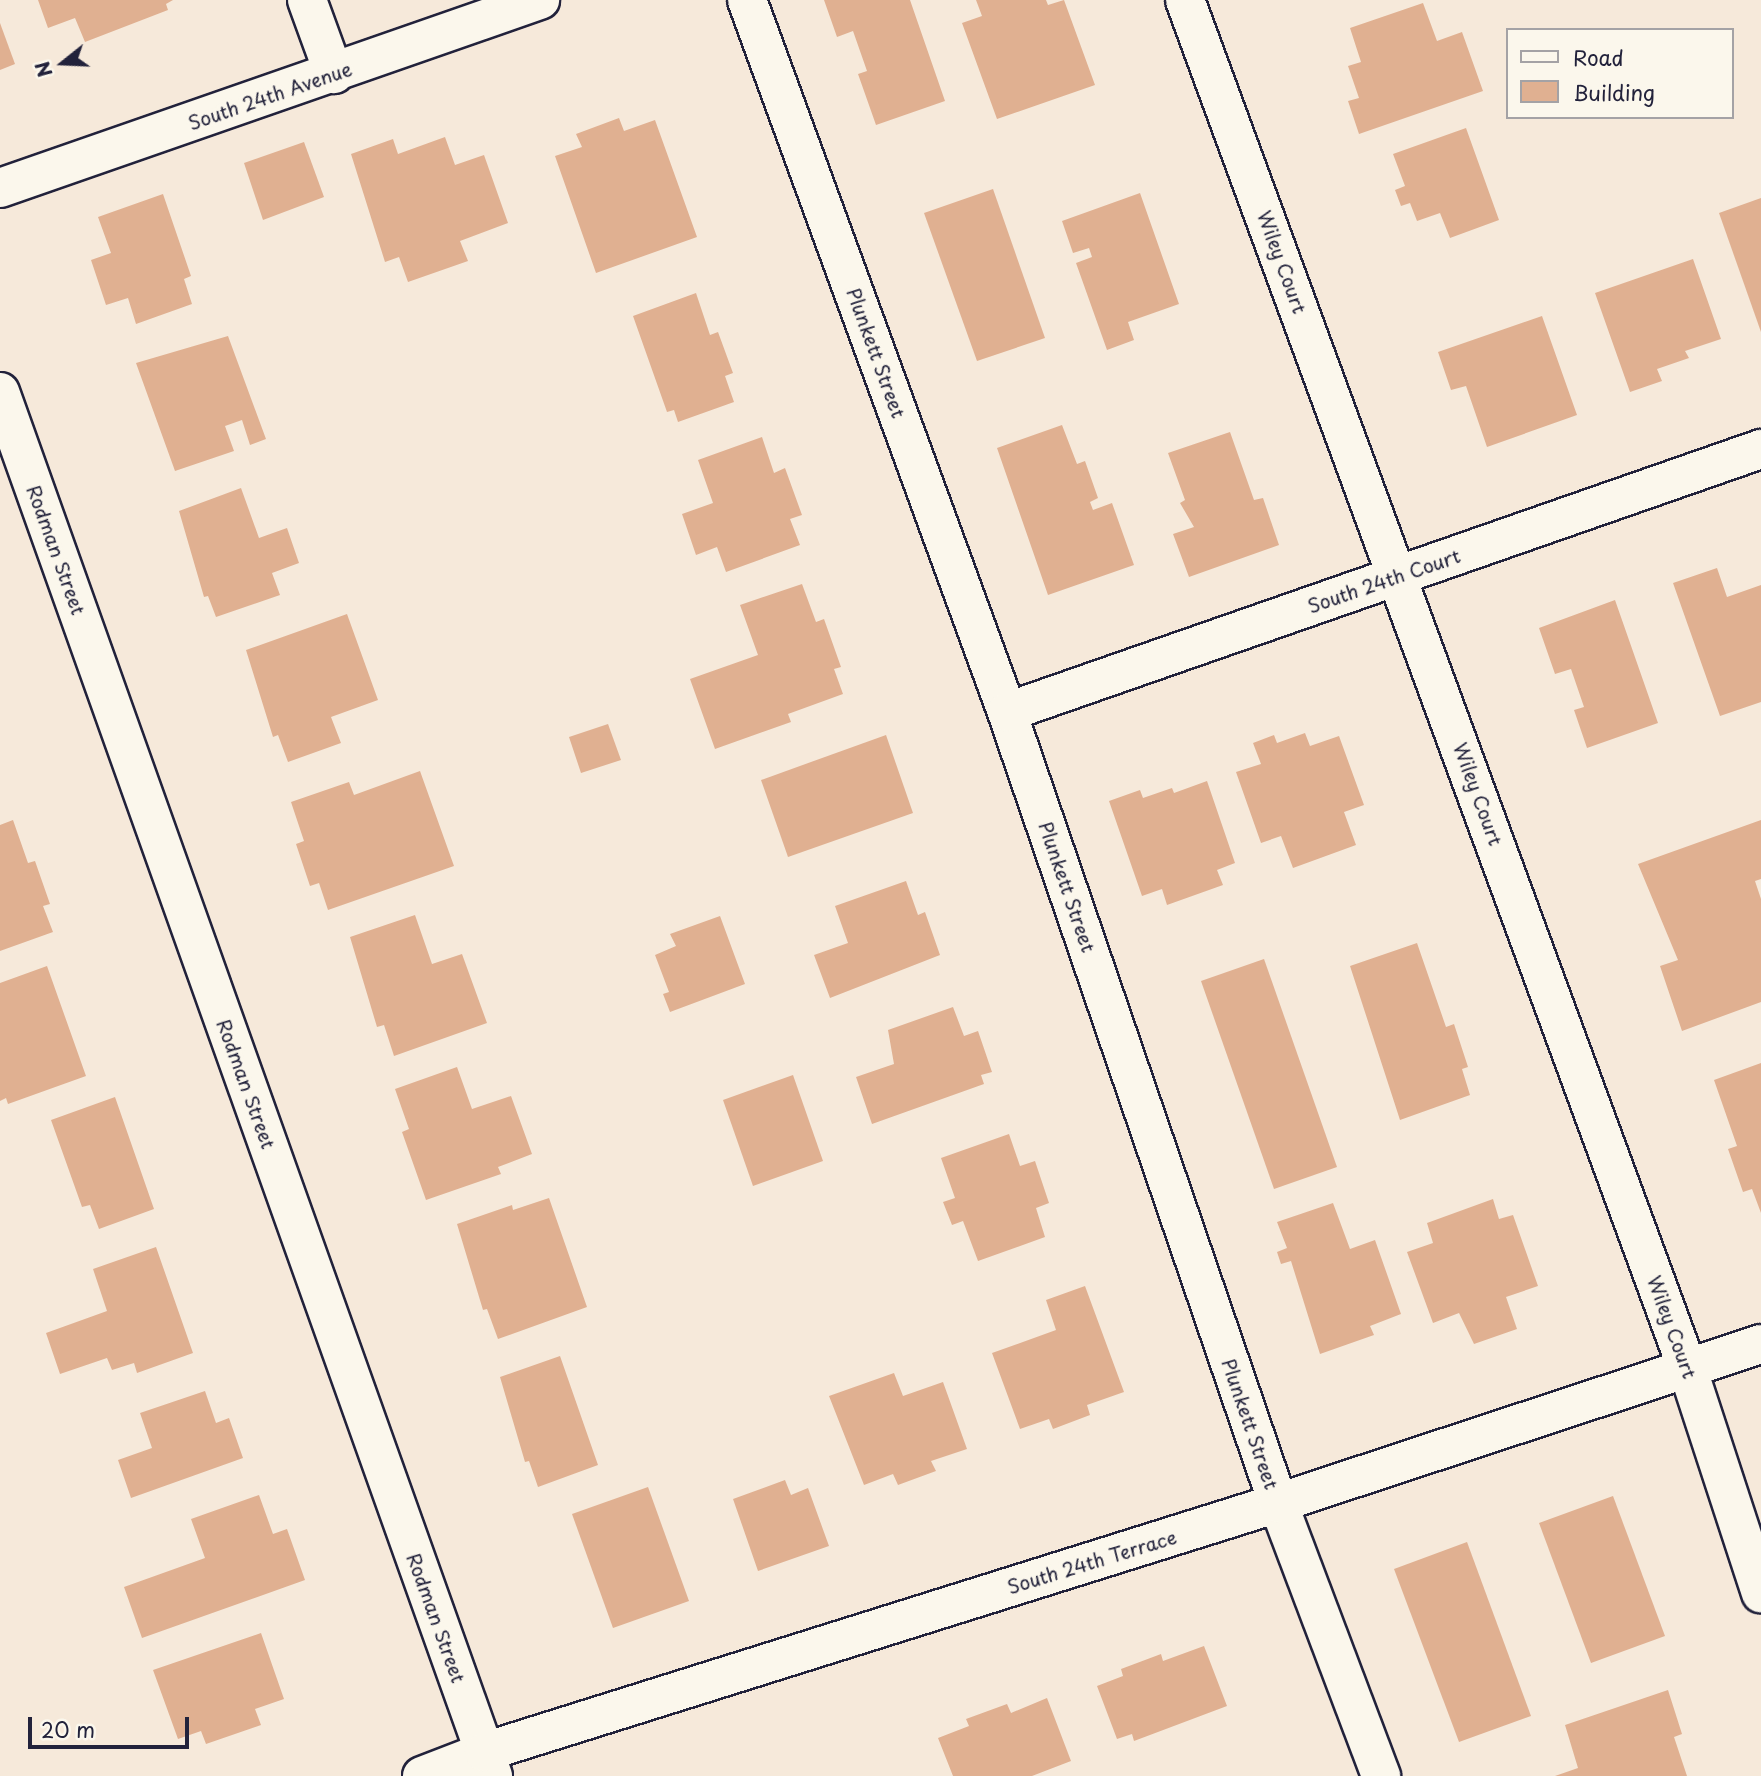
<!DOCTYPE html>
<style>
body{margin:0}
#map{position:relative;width:1761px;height:1776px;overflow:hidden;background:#f6e9da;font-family:"Playpen Sans",sans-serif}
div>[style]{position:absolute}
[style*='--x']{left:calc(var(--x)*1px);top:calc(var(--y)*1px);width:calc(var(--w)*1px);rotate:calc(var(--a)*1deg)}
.building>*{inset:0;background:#e0b091}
.roads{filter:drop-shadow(2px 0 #22223b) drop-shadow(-2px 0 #22223b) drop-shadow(0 2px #22223b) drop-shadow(0 -2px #22223b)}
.street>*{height:38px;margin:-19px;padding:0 19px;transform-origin:19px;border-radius:19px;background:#fbf7ec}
span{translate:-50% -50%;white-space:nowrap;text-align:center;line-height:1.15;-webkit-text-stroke:7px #fbf7ec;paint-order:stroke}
.street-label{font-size:19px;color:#22223b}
.legend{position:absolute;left:1506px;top:28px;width:228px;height:91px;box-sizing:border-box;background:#fbf7ec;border:2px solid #a4a2a5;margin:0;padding:9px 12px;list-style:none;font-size:21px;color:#22223b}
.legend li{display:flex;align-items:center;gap:14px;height:35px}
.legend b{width:35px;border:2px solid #a4a2a5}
.north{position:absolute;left:28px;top:28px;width:70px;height:70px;-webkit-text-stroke:5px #fbf7ec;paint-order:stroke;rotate:252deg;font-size:19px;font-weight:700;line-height:28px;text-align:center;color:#22223b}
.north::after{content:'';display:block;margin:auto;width:24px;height:32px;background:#22223b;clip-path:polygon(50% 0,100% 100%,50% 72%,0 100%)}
.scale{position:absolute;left:28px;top:1717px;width:161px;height:32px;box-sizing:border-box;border:4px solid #22223b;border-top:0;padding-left:9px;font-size:21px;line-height:24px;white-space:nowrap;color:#22223b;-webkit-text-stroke:5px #fbf7ec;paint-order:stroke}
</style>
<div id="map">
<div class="building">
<div style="clip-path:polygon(38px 0,173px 0,166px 4px,168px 10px,85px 42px,75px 18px,48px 28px)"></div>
<div style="clip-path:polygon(824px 0,910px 0,945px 101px,876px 125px,858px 74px,867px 71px,853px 31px,837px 37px)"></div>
<div style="clip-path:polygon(976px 0,1046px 0,1048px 5px,1064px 0,1095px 85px,997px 119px,962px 23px,982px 16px)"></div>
<div style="clip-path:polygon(1423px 3px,1437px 41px,1462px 32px,1483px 91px,1359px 134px,1348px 101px,1359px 98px,1348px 66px,1361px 62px,1350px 28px)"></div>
<div style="clip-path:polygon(0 23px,15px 64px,0 70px)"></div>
<div style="clip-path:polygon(619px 118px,624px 131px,655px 120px,697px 237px,596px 273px,555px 156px,582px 147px,576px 134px)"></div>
<div style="clip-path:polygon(1466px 128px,1499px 220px,1450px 238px,1440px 213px,1417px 221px,1410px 203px,1401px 206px,1395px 190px,1405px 186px,1393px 154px)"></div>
<div style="clip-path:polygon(445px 137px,455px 165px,484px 155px,508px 223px,460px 241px,468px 261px,408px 282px,399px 257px,385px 262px,351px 154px,393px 139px,398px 154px)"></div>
<div style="clip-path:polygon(304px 142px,324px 197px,263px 220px,244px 163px)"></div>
<div style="clip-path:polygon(993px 189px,1045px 338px,977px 361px,924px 213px)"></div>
<div style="clip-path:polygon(1140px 193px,1179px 304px,1128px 322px,1134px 340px,1107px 350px,1076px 263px,1092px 257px,1089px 248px,1073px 253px,1062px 221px)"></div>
<div style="clip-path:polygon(163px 194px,191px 276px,184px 279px,192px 304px,136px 324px,128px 298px,106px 305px,91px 260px,111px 253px,98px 217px)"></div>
<div style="clip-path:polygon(1761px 198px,1761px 332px,1719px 213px)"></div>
<div style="clip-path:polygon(1693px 259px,1721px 339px,1685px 351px,1689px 358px,1657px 369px,1662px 381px,1630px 392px,1595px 293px)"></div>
<div style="clip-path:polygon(696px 293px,710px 335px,718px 332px,733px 373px,725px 376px,734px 402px,678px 422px,674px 410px,667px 412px,633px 316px)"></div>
<div style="clip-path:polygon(1542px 316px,1577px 415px,1487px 447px,1466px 386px,1451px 390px,1438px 352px)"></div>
<div style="clip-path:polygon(228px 336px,266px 439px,250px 445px,242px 420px,225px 426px,234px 451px,175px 471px,136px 363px)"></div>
<div style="clip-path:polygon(1062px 425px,1077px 464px,1085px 461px,1098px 498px,1090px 502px,1093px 510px,1112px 503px,1134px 565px,1048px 595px,997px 448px)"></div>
<div style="clip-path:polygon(1230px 432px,1254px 500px,1263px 498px,1279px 545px,1189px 577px,1173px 534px,1194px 527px,1180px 503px,1185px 500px,1168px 453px)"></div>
<div style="clip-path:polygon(762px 437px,774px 473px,785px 468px,802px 515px,790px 519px,800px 545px,726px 572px,717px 547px,696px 555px,682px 514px,713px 503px,698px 460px)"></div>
<div style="clip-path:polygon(241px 488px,259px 538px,287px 528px,299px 563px,272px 573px,280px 595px,216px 617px,208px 596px,204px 597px,179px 511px)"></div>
<div style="clip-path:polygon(1717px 568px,1727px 597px,1761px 585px,1761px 702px,1720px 716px,1673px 583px)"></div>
<div style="clip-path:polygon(802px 584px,816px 622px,824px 619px,841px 667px,834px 669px,843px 694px,788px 714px,791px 722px,715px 749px,690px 679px,758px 655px,740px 605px)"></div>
<div style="clip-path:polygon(1615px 600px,1658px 723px,1587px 748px,1574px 710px,1584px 707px,1571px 669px,1555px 674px,1539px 628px)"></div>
<div style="clip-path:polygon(347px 614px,378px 700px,331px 717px,341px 743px,288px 762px,278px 735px,273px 737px,246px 650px)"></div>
<div style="clip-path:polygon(608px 724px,621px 760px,581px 773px,569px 737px)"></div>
<div style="clip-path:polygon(1305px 733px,1310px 746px,1339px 736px,1364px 805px,1344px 812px,1356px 845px,1293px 868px,1281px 836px,1261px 843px,1236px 772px,1261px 764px,1253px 743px,1274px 735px,1277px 743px)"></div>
<div style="clip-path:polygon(886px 735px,913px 813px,788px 857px,761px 780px)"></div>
<div style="clip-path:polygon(420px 771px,454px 866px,328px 910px,319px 883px,310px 886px,296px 844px,304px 841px,291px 802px,349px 782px,354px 795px)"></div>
<div style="clip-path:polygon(1207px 781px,1235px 863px,1217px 870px,1223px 885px,1167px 905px,1162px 889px,1142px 896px,1109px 801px,1140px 790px,1143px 798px,1172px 788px,1174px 793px)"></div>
<div style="clip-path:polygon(13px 820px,28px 863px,35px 861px,50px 904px,43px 906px,53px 932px,0 951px,0 825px)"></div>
<div style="clip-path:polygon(1761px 820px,1761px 879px,1755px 881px,1761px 899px,1761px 1002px,1682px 1031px,1660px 966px,1678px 960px,1638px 864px)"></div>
<div style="clip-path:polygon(906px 881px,918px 915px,925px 912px,940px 955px,830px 998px,814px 955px,848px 943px,835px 906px)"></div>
<div style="clip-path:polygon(415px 915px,432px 964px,462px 954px,487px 1023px,394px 1056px,384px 1025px,377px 1027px,350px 937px)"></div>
<div style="clip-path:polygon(720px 916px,745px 984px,670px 1012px,663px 994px,669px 992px,655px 955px,676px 946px,670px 934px)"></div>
<div style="clip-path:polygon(1417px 943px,1446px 1027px,1454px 1024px,1468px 1067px,1462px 1069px,1470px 1095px,1400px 1120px,1350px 966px)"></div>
<div style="clip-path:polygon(1264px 959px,1337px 1167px,1274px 1189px,1201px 981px)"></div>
<div style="clip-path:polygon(47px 966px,86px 1076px,8px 1104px,6px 1098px,0 1101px,0 983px)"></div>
<div style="clip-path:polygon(953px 1007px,964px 1036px,978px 1031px,992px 1072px,981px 1075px,984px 1084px,872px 1124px,856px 1077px,894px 1064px,888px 1030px)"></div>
<div style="clip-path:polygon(1761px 1063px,1761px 1213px,1752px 1189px,1743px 1192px,1728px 1149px,1737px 1146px,1714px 1080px)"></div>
<div style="clip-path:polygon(457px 1067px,472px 1109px,511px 1096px,532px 1154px,498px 1167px,501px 1174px,426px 1200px,402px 1132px,409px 1129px,395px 1089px)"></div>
<div style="clip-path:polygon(793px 1075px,823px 1161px,753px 1186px,723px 1100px)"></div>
<div style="clip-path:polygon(115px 1097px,154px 1209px,99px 1229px,90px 1205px,82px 1207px,51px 1120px)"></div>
<div style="clip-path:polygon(1009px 1134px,1020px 1166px,1035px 1161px,1049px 1203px,1036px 1208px,1045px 1237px,978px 1261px,963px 1221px,952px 1225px,943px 1202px,955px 1198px,941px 1158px)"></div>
<div style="clip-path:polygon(549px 1198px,587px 1307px,498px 1339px,487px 1309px,483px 1310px,457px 1224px,512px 1205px,513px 1210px)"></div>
<div style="clip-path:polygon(1493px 1199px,1499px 1219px,1513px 1215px,1538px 1286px,1506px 1297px,1517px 1329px,1474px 1344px,1459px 1313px,1433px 1323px,1407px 1252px,1433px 1243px,1427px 1223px)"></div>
<div style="clip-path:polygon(1333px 1203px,1350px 1249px,1375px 1240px,1401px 1314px,1370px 1326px,1374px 1335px,1320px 1354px,1291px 1261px,1281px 1264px,1277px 1252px,1287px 1248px,1277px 1222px)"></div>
<div style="clip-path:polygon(156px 1247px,193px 1353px,137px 1373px,134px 1363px,112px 1370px,107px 1358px,60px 1374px,46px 1333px,107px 1311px,93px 1269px)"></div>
<div style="clip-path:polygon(1085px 1286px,1124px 1392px,1087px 1405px,1090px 1415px,1053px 1429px,1049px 1419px,1020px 1429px,992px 1353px,1056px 1330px,1046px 1300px)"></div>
<div style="clip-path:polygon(560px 1356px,598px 1465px,538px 1487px,529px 1461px,525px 1462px,500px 1377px)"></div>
<div style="clip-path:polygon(894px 1373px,903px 1396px,943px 1382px,967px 1449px,931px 1461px,936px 1471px,898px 1485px,893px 1474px,864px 1485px,829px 1396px)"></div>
<div style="clip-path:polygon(205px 1391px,216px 1423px,229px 1418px,243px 1458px,131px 1498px,118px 1460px,152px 1448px,140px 1413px)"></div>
<div style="clip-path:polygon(785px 1480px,791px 1495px,808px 1488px,829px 1546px,758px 1571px,733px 1499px)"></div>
<div style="clip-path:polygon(648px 1487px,689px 1601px,613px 1628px,572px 1514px)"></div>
<div style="clip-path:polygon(259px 1495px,273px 1534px,287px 1529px,305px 1580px,142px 1638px,124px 1587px,205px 1558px,191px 1519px)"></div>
<div style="clip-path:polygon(1613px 1496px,1665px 1636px,1591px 1663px,1539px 1523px)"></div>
<div style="clip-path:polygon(1467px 1542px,1531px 1716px,1459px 1742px,1394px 1569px)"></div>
<div style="clip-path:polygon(261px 1633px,284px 1699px,255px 1709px,261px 1725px,206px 1744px,201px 1731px,178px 1739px,153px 1670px)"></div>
<div style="clip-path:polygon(1204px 1646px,1227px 1706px,1134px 1741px,1132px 1734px,1117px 1739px,1097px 1686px,1123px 1676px,1121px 1669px,1161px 1654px,1163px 1661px)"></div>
<div style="clip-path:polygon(1668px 1690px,1682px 1734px,1674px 1737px,1687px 1776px,1555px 1776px,1578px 1768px,1565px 1725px)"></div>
<div style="clip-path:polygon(1047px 1698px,1071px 1761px,1032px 1776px,953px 1776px,938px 1738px,969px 1726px,966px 1719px,1007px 1704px,1011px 1713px)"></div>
</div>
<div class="roads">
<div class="street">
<div style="--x:307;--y:0;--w:79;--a:70"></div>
<div style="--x:747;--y:0;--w:758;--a:69.94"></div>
<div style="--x:1007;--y:712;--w:836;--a:71.09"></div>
<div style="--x:1278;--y:1503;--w:292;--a:69.3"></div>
<div style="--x:1185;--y:0;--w:1459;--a:69.84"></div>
<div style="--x:1688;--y:1370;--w:235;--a:71.9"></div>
<div style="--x:0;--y:188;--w:572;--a:-19.2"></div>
<div style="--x:0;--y:392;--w:1469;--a:70.39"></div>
<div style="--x:1007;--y:712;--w:799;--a:-19.23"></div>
<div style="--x:422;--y:1776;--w:66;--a:-21.2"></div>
<div style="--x:484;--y:1752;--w:832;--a:-17.41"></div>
<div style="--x:1278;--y:1503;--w:508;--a:-18.22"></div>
</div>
</div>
<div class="street-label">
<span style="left:270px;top:96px;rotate:-19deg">South 24th Avenue</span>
<span style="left:1282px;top:262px;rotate:70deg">Wiley Court</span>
<span style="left:876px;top:353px;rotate:70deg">Plunkett Street</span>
<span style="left:56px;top:550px;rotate:70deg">Rodman Street</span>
<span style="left:1384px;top:581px;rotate:-19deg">South 24th Court</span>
<span style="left:1478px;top:794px;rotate:70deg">Wiley Court</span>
<span style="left:1067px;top:887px;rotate:71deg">Plunkett Street</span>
<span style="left:246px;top:1084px;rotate:70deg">Rodman Street</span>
<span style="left:1672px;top:1327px;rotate:70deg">Wiley Court</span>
<span style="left:1250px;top:1424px;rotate:71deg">Plunkett Street</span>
<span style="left:1092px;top:1562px;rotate:-17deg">South 24th Terrace</span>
<span style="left:436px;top:1618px;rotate:70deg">Rodman Street</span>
</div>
<ul class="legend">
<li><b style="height:9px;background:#fbf7ec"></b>Road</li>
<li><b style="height:19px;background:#e0b091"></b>Building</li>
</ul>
<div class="north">N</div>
<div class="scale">20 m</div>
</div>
